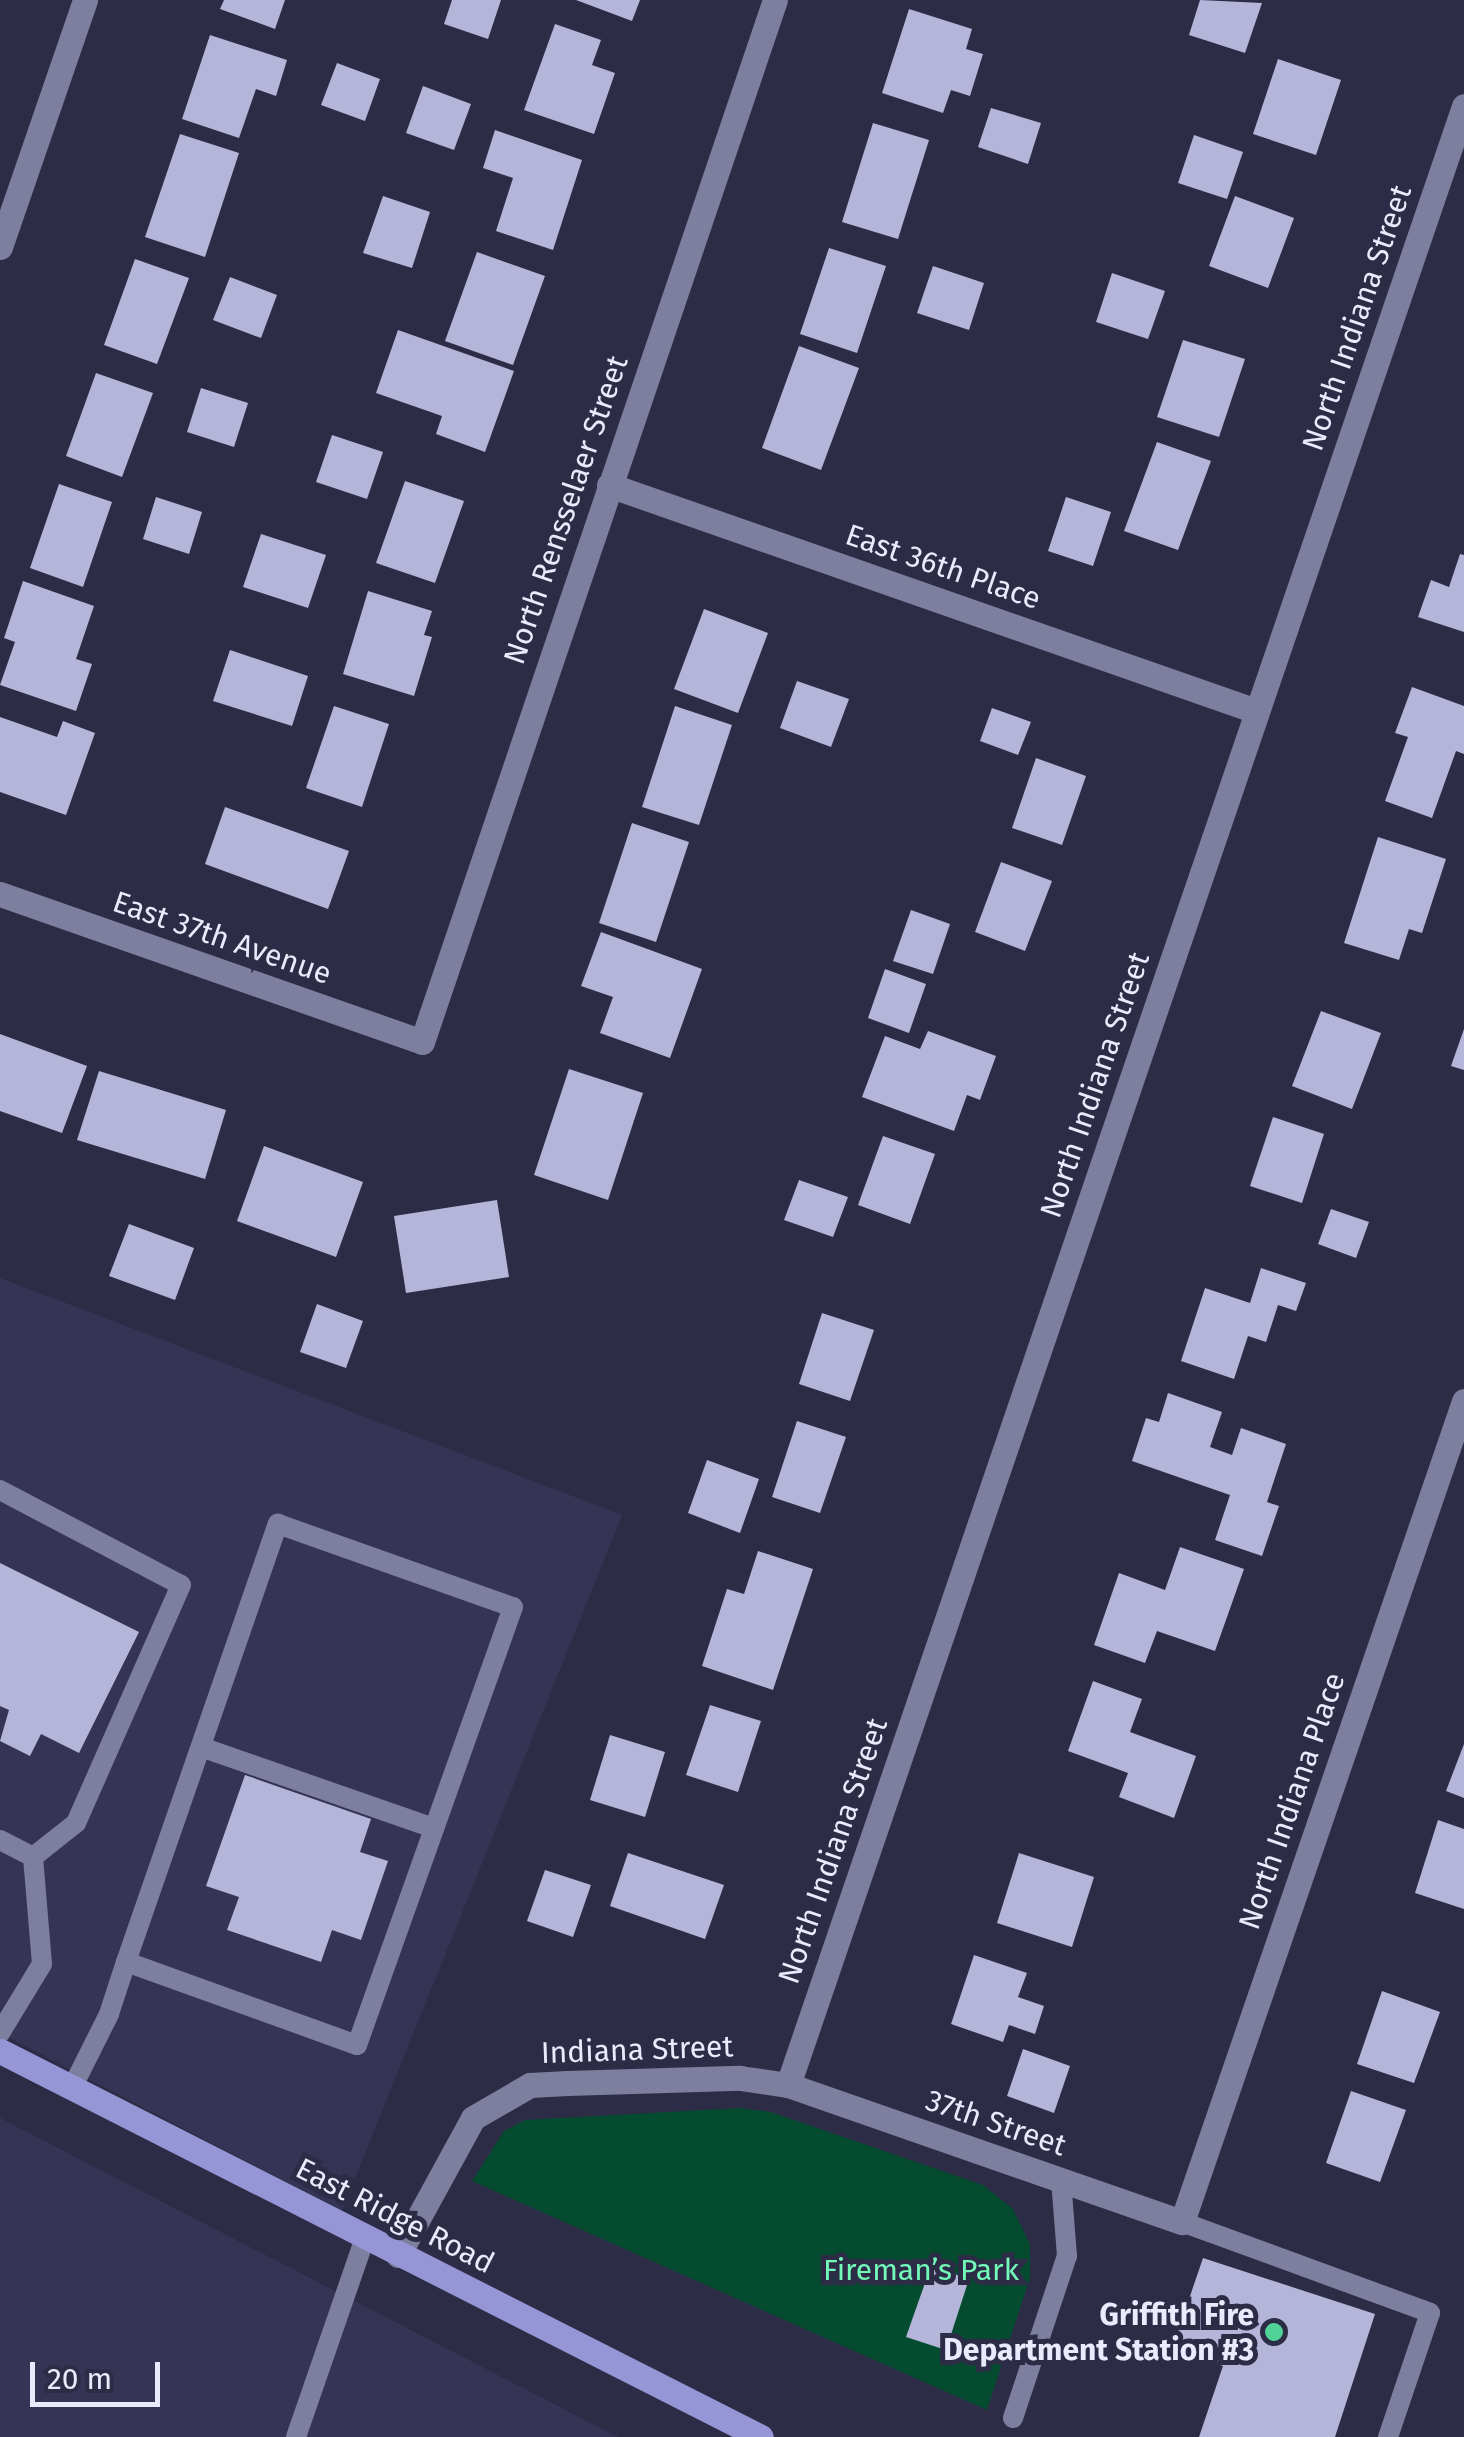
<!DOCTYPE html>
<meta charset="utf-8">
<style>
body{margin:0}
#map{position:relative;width:1464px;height:2437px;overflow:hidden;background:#2d2c47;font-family:"Fira Sans",sans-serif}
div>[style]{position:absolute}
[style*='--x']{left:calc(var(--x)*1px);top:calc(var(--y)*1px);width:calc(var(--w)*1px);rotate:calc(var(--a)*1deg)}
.built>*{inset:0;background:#353455}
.green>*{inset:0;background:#054b30}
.building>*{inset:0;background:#b4b5d8}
.service>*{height:20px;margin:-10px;padding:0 10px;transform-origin:10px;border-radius:10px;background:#7e7f9f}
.minor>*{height:25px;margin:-12.5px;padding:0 12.5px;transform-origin:12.5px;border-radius:12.5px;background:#7e7f9f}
.primary>*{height:25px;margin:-12.5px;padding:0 12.5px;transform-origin:12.5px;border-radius:12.5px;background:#9695d5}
.dots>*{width:28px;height:28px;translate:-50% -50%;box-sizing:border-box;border:5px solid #2d2c47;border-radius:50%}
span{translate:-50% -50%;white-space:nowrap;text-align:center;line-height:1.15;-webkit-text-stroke:10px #2d2c47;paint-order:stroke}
.street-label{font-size:30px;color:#e9eafc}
.park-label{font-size:30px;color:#73fab9}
.poi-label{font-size:30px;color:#e9eafc;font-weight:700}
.right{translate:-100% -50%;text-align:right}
.scale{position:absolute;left:30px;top:2362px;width:130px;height:45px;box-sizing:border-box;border:5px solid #e9eafc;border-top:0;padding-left:12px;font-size:30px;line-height:35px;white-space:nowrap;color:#e9eafc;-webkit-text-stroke:8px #2d2c47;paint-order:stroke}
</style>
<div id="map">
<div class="built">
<div style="clip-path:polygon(0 1278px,622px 1515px,342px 2211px,0 2033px)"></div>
<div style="clip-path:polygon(0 2118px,618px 2437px,0 2437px)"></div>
</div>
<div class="green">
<div style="clip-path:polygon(740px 2108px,771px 2112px,983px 2185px,1013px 2209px,1030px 2244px,1030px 2278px,987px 2410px,472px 2181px,504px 2131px,525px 2120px)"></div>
</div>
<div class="building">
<div style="clip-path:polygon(224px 0,285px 0,275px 29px,220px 9px)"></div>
<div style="clip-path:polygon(452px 0,501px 0,488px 39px,444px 24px)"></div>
<div style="clip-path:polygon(576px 0,640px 0,632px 21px)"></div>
<div style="clip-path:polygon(1200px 0,1262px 3px,1245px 53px,1189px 35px)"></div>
<div style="clip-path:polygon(909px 9px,972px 29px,966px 49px,983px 54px,970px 96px,951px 90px,943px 113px,882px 93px)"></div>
<div style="clip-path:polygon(555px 24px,601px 40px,592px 65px,615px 73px,594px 134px,524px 110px)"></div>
<div style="clip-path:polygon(210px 35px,287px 60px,276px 96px,256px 89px,239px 138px,182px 119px)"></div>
<div style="clip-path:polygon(1278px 59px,1341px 80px,1316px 155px,1253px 134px)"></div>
<div style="clip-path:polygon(337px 63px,380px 79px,365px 121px,321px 105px)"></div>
<div style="clip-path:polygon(423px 86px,471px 104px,454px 150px,406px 133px)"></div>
<div style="clip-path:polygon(991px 108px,1041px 123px,1028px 164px,978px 147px)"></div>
<div style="clip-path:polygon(873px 123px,929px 140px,898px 239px,842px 222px)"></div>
<div style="clip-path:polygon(495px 130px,582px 160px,553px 250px,496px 231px,513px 178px,483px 168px)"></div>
<div style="clip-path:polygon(180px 134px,239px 153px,205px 257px,145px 237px)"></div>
<div style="clip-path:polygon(1194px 135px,1243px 152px,1227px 199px,1178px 183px)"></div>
<div style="clip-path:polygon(383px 196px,430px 212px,412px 268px,363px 253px)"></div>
<div style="clip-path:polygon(1235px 196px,1294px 218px,1268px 288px,1209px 266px)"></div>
<div style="clip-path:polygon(829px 248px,886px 266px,857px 353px,800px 334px)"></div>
<div style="clip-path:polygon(477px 252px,545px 276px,513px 365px,445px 341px)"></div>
<div style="clip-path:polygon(135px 259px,189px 278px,157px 364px,104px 345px)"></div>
<div style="clip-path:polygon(933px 266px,984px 283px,969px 330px,917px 313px)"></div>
<div style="clip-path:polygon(1112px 273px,1165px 291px,1148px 339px,1096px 322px)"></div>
<div style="clip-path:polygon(230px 277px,277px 295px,261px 338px,213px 320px)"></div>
<div style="clip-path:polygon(398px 330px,514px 371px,485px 452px,436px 434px,442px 416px,376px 393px)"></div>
<div style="clip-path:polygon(1183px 340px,1245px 359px,1219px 437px,1157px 417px)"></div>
<div style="clip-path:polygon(799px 346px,859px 368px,821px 470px,762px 448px)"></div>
<div style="clip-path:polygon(96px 373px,153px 393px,122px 477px,66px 456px)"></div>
<div style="clip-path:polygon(201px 388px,248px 403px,234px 447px,187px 432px)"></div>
<div style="clip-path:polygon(332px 435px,383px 452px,367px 499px,316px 482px)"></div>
<div style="clip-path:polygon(1157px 442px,1211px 461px,1178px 550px,1124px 531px)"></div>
<div style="clip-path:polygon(405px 481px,464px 501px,435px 583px,376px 563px)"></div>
<div style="clip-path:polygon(59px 484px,112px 502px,83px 587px,30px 568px)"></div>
<div style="clip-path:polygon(156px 497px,202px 512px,189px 554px,143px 539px)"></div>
<div style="clip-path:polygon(1066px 497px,1111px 512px,1093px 566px,1048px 551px)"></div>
<div style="clip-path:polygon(261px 534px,326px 555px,308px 608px,243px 587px)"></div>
<div style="clip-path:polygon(1460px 554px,1464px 555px,1464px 632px,1418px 617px,1431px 580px,1449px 587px)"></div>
<div style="clip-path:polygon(23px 581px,94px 606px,76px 659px,92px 664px,76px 711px,0 685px,15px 642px,4px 638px)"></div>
<div style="clip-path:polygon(368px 591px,432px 611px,424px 635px,432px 637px,414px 696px,343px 674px)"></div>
<div style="clip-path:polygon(704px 609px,768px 633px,738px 713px,674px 689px)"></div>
<div style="clip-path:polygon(230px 650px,308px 676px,292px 726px,213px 701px)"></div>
<div style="clip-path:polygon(797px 681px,849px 699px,831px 747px,780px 728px)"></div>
<div style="clip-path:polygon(1412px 687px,1464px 706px,1464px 754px,1456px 751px,1432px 818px,1385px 801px,1408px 737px,1395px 733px)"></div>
<div style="clip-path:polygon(334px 706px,389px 724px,362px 807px,306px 788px)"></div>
<div style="clip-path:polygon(675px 706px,732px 725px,699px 825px,642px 807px)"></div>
<div style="clip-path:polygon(992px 708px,1031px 722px,1018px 755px,980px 741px)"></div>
<div style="clip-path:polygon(0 717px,57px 737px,63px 721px,95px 733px,66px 815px,0 792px)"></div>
<div style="clip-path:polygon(1036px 758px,1086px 776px,1062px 845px,1012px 828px)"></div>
<div style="clip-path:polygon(225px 807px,349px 851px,328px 909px,205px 864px)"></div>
<div style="clip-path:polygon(632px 823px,689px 842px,656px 942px,599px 923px)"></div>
<div style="clip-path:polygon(1378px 837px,1446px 859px,1422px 933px,1409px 929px,1399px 960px,1344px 943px)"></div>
<div style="clip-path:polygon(1001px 862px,1052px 881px,1025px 951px,975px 932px)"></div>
<div style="clip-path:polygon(911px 910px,950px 924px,933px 974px,893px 961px)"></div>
<div style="clip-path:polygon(601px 932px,702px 969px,670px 1058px,600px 1033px,613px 997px,581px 986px)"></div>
<div style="clip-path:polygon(885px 969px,926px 984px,909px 1033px,868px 1018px)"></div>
<div style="clip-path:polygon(1321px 1011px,1381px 1033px,1352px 1109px,1292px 1086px)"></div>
<div style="clip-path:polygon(1464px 1029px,1464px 1070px,1451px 1066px)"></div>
<div style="clip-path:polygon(928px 1031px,996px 1056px,980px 1100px,967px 1095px,954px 1131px,862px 1097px,885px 1036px,920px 1049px)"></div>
<div style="clip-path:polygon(0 1034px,87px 1066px,62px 1133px,0 1111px)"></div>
<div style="clip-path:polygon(569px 1069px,643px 1093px,608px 1200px,534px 1175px)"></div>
<div style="clip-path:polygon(99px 1071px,226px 1110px,205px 1179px,77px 1140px)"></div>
<div style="clip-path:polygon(1273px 1117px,1324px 1134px,1302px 1203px,1250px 1186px)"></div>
<div style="clip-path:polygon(883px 1136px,935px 1154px,910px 1224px,858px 1205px)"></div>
<div style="clip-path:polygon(264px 1146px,363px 1182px,336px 1257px,237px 1221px)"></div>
<div style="clip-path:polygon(799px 1180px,848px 1197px,833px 1237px,784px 1220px)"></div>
<div style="clip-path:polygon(497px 1200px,509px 1277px,406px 1293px,394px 1216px)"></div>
<div style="clip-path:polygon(1331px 1209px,1369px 1222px,1356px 1258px,1318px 1244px)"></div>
<div style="clip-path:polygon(129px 1224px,194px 1248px,175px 1300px,109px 1276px)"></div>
<div style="clip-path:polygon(1261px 1268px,1306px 1283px,1296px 1311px,1278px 1305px,1266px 1342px,1248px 1336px,1234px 1379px,1181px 1361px,1205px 1288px,1250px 1303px)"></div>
<div style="clip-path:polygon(317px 1304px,363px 1321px,346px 1368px,300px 1352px)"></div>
<div style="clip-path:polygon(822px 1313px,874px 1330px,850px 1401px,799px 1384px)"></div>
<div style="clip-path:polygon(1168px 1393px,1222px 1412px,1210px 1447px,1232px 1455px,1241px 1428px,1286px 1444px,1267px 1502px,1279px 1506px,1262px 1556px,1215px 1540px,1230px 1495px,1132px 1461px,1146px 1418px,1159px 1422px)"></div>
<div style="clip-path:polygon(797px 1421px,846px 1437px,820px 1513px,772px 1497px)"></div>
<div style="clip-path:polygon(707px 1460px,759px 1479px,740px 1533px,688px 1513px)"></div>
<div style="clip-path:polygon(1180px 1547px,1244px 1569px,1215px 1651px,1157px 1631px,1145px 1663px,1094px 1645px,1119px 1573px,1165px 1590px)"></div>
<div style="clip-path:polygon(758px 1551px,813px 1569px,773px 1690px,702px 1666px,727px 1589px,744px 1594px)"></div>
<div style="clip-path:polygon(0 1563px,139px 1632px,79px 1753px,41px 1734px,30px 1756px,0 1741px,9px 1710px,0 1706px)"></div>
<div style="clip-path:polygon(1093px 1681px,1142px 1699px,1130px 1732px,1196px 1756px,1174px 1818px,1119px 1797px,1128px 1773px,1068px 1751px)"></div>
<div style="clip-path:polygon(710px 1705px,761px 1721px,738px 1792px,686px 1775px)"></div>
<div style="clip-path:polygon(610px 1735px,665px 1752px,645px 1817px,590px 1800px)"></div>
<div style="clip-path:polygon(1464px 1744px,1464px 1798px,1446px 1791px)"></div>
<div style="clip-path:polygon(245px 1775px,371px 1819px,360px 1852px,388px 1861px,361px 1940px,332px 1930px,321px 1962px,227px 1930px,239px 1897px,206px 1886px)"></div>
<div style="clip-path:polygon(1438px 1820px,1464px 1829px,1464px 1909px,1415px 1893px)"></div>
<div style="clip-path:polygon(628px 1853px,724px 1885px,705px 1939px,610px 1906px)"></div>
<div style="clip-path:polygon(1019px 1853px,1094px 1877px,1072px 1947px,997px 1923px)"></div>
<div style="clip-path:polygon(545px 1870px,591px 1885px,573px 1937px,527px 1921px)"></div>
<div style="clip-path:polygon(974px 1955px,1027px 1973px,1018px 1997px,1044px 2006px,1035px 2034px,1009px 2025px,1003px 2042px,951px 2024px)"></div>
<div style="clip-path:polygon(1382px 1991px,1440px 2012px,1414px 2083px,1357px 2064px)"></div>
<div style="clip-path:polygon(1023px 2049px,1070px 2066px,1054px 2113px,1007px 2096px)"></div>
<div style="clip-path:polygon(1351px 2091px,1406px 2110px,1380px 2182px,1326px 2163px)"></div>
<div style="clip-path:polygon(1203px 2258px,1375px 2314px,1335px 2437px,1199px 2437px,1223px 2366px,1172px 2349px)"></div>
<div style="clip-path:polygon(931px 2266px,969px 2279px,946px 2350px,906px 2337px)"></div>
</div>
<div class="service">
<div style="--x:0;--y:1490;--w:204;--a:27.7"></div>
<div style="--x:181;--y:1585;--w:260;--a:113.8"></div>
<div style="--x:76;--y:1823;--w:55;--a:141.7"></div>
<div style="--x:201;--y:1747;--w:247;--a:19.2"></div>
<div style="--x:0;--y:1840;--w:37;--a:27"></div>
<div style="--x:33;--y:1857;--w:107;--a:85.2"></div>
<div style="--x:42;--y:1964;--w:81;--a:121.3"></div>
<div style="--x:73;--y:2086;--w:80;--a:-63.4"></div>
<div style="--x:109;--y:2014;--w:55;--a:-71.9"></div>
<div style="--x:126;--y:1962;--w:464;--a:-70.9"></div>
<div style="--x:278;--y:1524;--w:249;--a:19.5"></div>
<div style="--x:513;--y:1607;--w:465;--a:109.6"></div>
<div style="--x:357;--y:2045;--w:245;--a:-160.2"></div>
<div style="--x:1182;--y:2222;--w:264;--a:20.1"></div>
<div style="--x:1430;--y:2313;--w:131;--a:108.7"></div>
<div style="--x:1013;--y:2418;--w:171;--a:-71.6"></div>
<div style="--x:1067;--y:2256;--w:76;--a:-94.5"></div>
<div style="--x:296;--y:2437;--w:211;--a:-70.9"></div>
</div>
<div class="minor">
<div style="--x:0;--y:247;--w:261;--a:-71"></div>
<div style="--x:609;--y:485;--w:685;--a:19.25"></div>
<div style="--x:0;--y:894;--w:447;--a:19.3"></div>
<div style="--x:422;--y:1042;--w:1100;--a:-71.29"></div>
<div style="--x:788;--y:2085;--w:2091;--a:-71.14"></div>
<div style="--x:398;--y:2255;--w:156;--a:-61.3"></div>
<div style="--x:473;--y:2118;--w:66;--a:-30.1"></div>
<div style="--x:530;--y:2085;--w:37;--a:-3"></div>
<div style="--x:567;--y:2083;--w:173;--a:-1.7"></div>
<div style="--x:740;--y:2078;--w:49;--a:8.3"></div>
<div style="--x:788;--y:2085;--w:417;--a:19.2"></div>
<div style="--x:1182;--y:2222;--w:868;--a:-71.04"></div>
</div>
<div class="primary">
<div style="--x:0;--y:2051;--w:853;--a:26.9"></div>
</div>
<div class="dots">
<div style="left:1274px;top:2332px;background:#51d397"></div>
</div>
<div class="street-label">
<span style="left:1357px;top:318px;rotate:-71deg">North Indiana Street</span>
<span style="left:566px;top:510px;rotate:-71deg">North Rensselaer Street</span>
<span style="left:943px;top:567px;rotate:19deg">East 36th Place</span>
<span style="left:222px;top:938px;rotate:19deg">East 37th Avenue</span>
<span style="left:1095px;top:1085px;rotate:-71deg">North Indiana Street</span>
<span style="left:1292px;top:1801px;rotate:-71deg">North Indiana Place</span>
<span style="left:833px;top:1851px;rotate:-71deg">North Indiana Street</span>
<span style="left:637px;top:2050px;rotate:-2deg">Indiana Street</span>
<span style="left:996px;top:2123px;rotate:19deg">37th Street</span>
<span style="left:395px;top:2216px;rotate:27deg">East Ridge Road</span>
</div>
<div class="park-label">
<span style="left:921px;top:2270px">Fireman’s Park</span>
</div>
<div class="poi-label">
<span class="right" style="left:1254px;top:2332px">Griffith Fire<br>Department Station #3</span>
</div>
<div class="scale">20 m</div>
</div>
